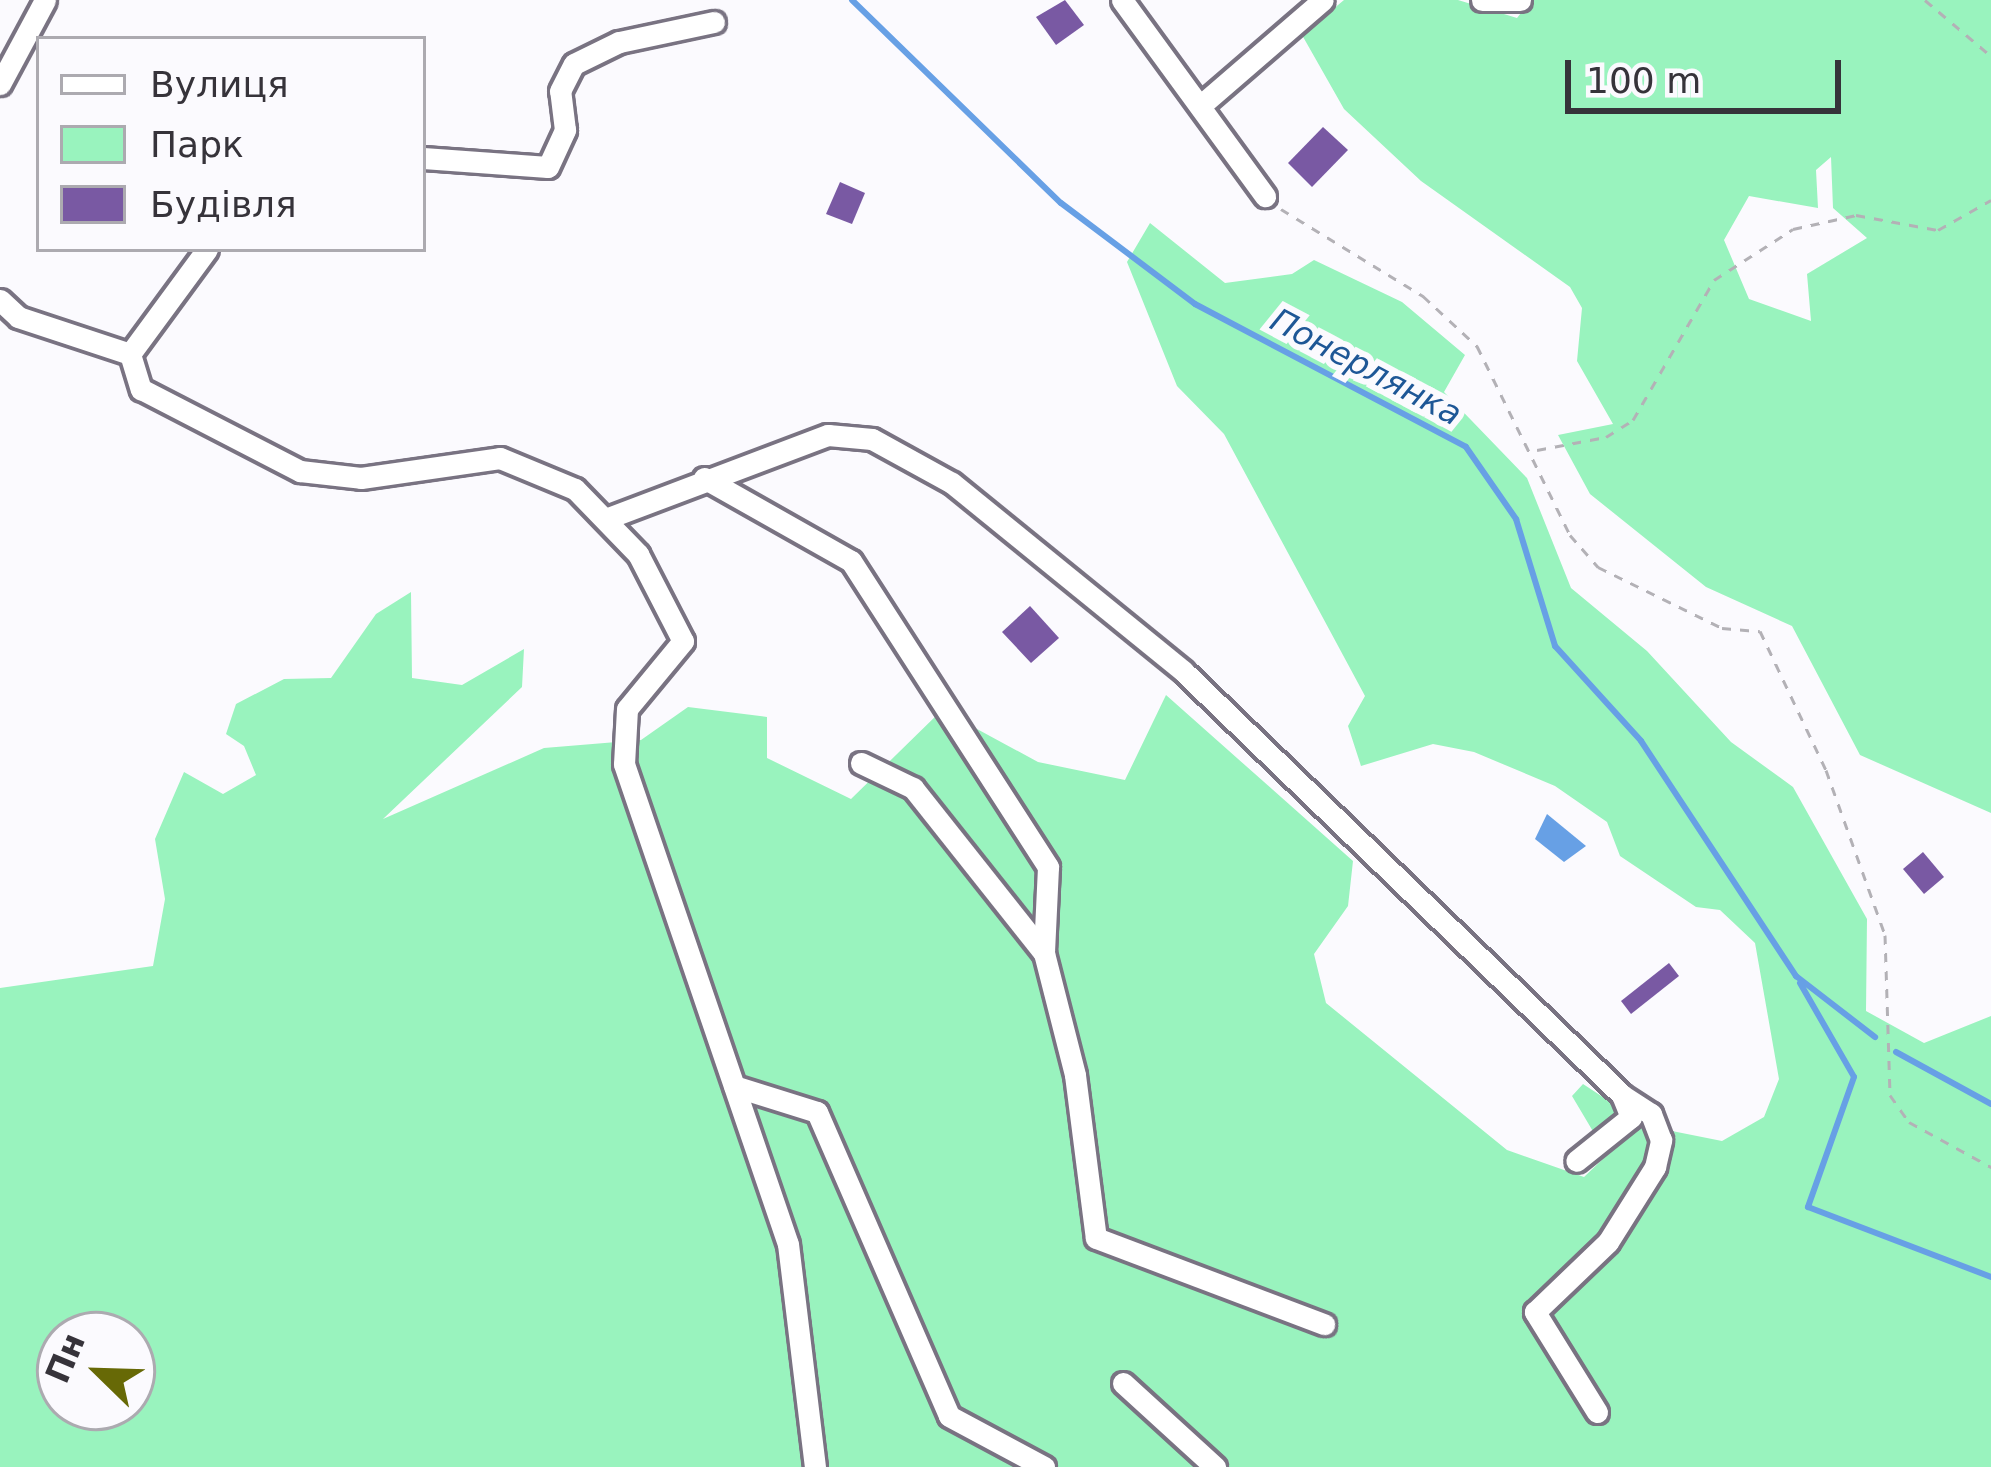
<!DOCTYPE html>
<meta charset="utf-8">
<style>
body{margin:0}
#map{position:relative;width:1991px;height:1467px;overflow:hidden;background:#fbfafe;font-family:"DejaVu Sans",sans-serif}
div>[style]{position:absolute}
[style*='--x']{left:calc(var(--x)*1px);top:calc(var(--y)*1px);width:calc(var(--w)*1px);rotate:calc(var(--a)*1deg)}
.green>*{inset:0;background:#99f3be}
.water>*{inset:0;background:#67a0e5}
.stream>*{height:6px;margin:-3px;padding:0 3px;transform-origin:3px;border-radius:3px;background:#67a0e5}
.building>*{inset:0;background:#7959a3}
.path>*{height:3px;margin-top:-1.5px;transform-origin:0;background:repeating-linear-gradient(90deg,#b3b1b6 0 9px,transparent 0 18px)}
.roads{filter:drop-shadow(3px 0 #797382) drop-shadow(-3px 0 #797382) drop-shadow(0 3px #797382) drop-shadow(0 -3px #797382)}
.minor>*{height:21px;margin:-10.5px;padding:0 10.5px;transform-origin:10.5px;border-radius:10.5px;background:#fff}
span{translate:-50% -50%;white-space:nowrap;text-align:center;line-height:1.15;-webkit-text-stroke:12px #fbfafe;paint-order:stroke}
.water-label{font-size:33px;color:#1e5796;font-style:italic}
.legend{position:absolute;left:36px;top:36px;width:390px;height:216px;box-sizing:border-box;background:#fbfafe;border:3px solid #acaab0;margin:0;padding:15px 21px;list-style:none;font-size:36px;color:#36333a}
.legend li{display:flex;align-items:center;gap:24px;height:60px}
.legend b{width:60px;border:3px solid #acaab0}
.north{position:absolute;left:36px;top:1311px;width:120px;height:120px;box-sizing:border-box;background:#fbfafe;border:3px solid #acaab0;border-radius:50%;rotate:293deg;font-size:33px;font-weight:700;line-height:48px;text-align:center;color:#36333a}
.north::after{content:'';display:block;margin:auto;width:42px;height:54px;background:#676906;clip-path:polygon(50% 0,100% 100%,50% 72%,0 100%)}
.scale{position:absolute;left:1565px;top:60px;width:276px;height:54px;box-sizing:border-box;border:6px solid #36333a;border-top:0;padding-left:15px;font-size:36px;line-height:42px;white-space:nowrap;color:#36333a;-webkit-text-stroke:9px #fbfafe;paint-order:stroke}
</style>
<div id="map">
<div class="green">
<div style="clip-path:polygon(evenodd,1344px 0,1458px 0,1517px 18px,1531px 0,1991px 0,1991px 813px,1860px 755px,1792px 626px,1706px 587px,1590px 494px,1558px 435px,1613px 424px,1577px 361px,1582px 308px,1570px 287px,1421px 181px,1344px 109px,1302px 35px,1344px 0,1831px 157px,1833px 208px,1867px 238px,1807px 274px,1811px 321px,1749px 299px,1724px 240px,1749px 196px,1818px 208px,1816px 170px,1831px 157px)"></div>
<div style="clip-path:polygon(evenodd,1150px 223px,1225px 283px,1292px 274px,1314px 260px,1402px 302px,1465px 355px,1444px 392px,1527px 478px,1571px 588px,1647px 651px,1731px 742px,1793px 787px,1867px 919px,1866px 1011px,1924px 1043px,1991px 1016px,1991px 1467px,0 1467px,0 988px,153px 966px,165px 899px,155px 839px,184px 772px,223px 794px,256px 775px,244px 746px,226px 734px,236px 704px,284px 679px,331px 678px,376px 614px,411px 592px,412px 678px,462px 685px,524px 649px,522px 687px,383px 819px,544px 748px,641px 740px,688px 707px,767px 717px,767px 758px,851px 799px,942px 710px,1038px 762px,1125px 780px,1166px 695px,1353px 861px,1348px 906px,1314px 954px,1326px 1003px,1507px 1150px,1584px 1177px,1607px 1155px,1572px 1096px,1583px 1084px,1647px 1126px,1722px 1141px,1764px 1117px,1779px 1079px,1755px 943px,1720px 910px,1696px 907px,1620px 856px,1607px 822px,1555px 786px,1474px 752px,1433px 744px,1361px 766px,1348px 726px,1365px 696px,1224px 434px,1177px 386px,1127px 262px,1150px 223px,60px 1335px,132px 1335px,132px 1407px,60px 1407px,60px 1335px)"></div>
</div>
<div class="water">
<div style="clip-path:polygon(1547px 814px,1586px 846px,1564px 862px,1535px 839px)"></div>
</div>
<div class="stream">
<div style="--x:852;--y:0;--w:291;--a:44.2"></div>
<div style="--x:1061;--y:203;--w:168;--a:37"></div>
<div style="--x:1195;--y:304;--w:306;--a:27.8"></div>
<div style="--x:1466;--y:447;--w:88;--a:55.2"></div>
<div style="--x:1516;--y:519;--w:133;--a:72.9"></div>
<div style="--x:1555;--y:646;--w:128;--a:47.8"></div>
<div style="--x:1641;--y:741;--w:282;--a:56.6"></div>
<div style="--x:1796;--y:976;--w:100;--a:37.7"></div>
<div style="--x:1800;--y:983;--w:108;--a:60.1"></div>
<div style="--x:1854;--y:1077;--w:138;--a:109.5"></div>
<div style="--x:1808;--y:1207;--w:196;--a:20.9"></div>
<div style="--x:1896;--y:1052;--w:108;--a:28.7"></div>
</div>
<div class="building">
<div style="clip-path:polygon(1065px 0,1084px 25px,1056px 45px,1036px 17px)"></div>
<div style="clip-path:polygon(1323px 127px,1348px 150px,1312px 187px,1288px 163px)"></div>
<div style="clip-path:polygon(840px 182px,865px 193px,852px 224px,826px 214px)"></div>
<div style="clip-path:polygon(1030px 606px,1059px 638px,1031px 663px,1002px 632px)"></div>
<div style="clip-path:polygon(1923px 852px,1944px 877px,1924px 894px,1903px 869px)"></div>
<div style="clip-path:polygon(1669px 963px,1679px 976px,1631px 1014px,1621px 1001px)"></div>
</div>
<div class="path">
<div style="--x:1925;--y:0;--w:87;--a:40.3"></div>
<div style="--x:1281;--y:209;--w:167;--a:31.5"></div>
<div style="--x:1423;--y:296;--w:74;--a:42.8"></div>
<div style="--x:1477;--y:346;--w:211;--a:63.8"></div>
<div style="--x:1570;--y:535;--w:43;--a:48.8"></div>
<div style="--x:1598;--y:567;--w:138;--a:26.2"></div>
<div style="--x:1722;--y:628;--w:38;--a:5"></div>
<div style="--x:1760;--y:631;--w:154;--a:64.6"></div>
<div style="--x:1826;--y:770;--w:175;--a:70.3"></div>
<div style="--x:1885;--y:935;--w:160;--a:88.2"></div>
<div style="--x:1890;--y:1095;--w:33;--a:55"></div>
<div style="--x:1909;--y:1122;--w:94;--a:28.8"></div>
<div style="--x:1537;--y:450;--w:70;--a:-10.7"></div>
<div style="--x:1606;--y:437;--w:32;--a:-32"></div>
<div style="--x:1633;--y:420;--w:162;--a:-59.9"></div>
<div style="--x:1714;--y:280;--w:94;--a:-32.8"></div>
<div style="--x:1793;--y:229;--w:65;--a:-12.5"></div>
<div style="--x:1856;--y:215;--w:83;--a:10.4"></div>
<div style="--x:1938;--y:230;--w:61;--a:-29.5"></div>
</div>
<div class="roads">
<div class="minor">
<div style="--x:1122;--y:0;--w:243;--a:53.9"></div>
<div style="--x:1482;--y:0;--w:38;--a:0"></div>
<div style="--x:0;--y:84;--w:95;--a:-61.8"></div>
<div style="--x:1200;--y:106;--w:162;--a:-40.8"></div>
<div style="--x:423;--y:158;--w:125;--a:4.1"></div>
<div style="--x:548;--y:167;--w:41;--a:-65.3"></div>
<div style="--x:565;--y:130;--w:39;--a:-97"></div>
<div style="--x:560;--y:91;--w:30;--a:-63"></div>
<div style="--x:574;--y:64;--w:50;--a:-26.1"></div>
<div style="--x:619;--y:42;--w:97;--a:-11.9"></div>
<div style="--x:0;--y:300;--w:25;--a:43"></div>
<div style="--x:18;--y:317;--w:118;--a:18.3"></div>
<div style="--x:130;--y:354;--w:37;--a:73"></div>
<div style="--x:141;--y:389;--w:179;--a:27.3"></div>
<div style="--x:300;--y:471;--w:61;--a:6.5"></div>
<div style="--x:361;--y:478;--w:140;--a:-8.2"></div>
<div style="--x:500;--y:458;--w:81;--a:22.5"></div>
<div style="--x:575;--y:489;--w:91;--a:45.9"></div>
<div style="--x:638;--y:554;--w:98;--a:62.7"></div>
<div style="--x:683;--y:641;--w:88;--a:129.5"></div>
<div style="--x:627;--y:709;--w:55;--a:93.1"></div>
<div style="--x:624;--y:764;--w:507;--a:71.14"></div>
<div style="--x:788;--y:1244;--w:225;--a:83.1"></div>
<div style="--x:130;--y:354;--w:130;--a:-53.7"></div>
<div style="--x:704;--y:478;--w:169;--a:29.5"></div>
<div style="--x:851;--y:561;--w:364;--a:57.2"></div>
<div style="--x:1048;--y:867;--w:86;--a:92.7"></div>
<div style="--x:1044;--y:953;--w:126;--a:75.7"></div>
<div style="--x:1075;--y:1075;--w:164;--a:82.7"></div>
<div style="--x:1096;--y:1238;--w:244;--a:20.7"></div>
<div style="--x:608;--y:518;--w:235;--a:-20.7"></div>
<div style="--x:828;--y:435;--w:44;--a:5.2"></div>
<div style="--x:872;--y:439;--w:91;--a:28.8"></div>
<div style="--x:952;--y:483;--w:298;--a:39.1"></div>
<div style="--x:1183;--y:671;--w:610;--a:44"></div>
<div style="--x:1622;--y:1095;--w:24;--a:68"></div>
<div style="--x:1631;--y:1117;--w:70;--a:141.3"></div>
<div style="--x:861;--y:763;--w:58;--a:25.7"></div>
<div style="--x:913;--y:788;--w:211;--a:51.6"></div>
<div style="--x:734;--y:1086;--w:87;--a:17.4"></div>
<div style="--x:817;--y:1112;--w:331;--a:66.5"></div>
<div style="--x:949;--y:1416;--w:108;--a:28.2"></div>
<div style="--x:1123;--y:1383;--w:125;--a:42.4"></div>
<div style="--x:1597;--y:1412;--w:118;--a:-121.8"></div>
<div style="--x:1535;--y:1312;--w:101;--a:-43.8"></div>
<div style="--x:1608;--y:1242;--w:89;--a:-57.9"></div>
<div style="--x:1655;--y:1167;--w:28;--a:-77"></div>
<div style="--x:1661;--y:1140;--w:28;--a:-111"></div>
<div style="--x:1651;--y:1114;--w:35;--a:-147"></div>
</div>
</div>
<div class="water-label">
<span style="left:1366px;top:367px;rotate:28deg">Понерлянка</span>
</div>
<ul class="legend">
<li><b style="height:15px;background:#fff"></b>Вулиця</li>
<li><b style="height:33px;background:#99f3be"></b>Парк</li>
<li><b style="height:33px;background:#7959a3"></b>Будівля</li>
</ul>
<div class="north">Пн</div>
<div class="scale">100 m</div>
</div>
